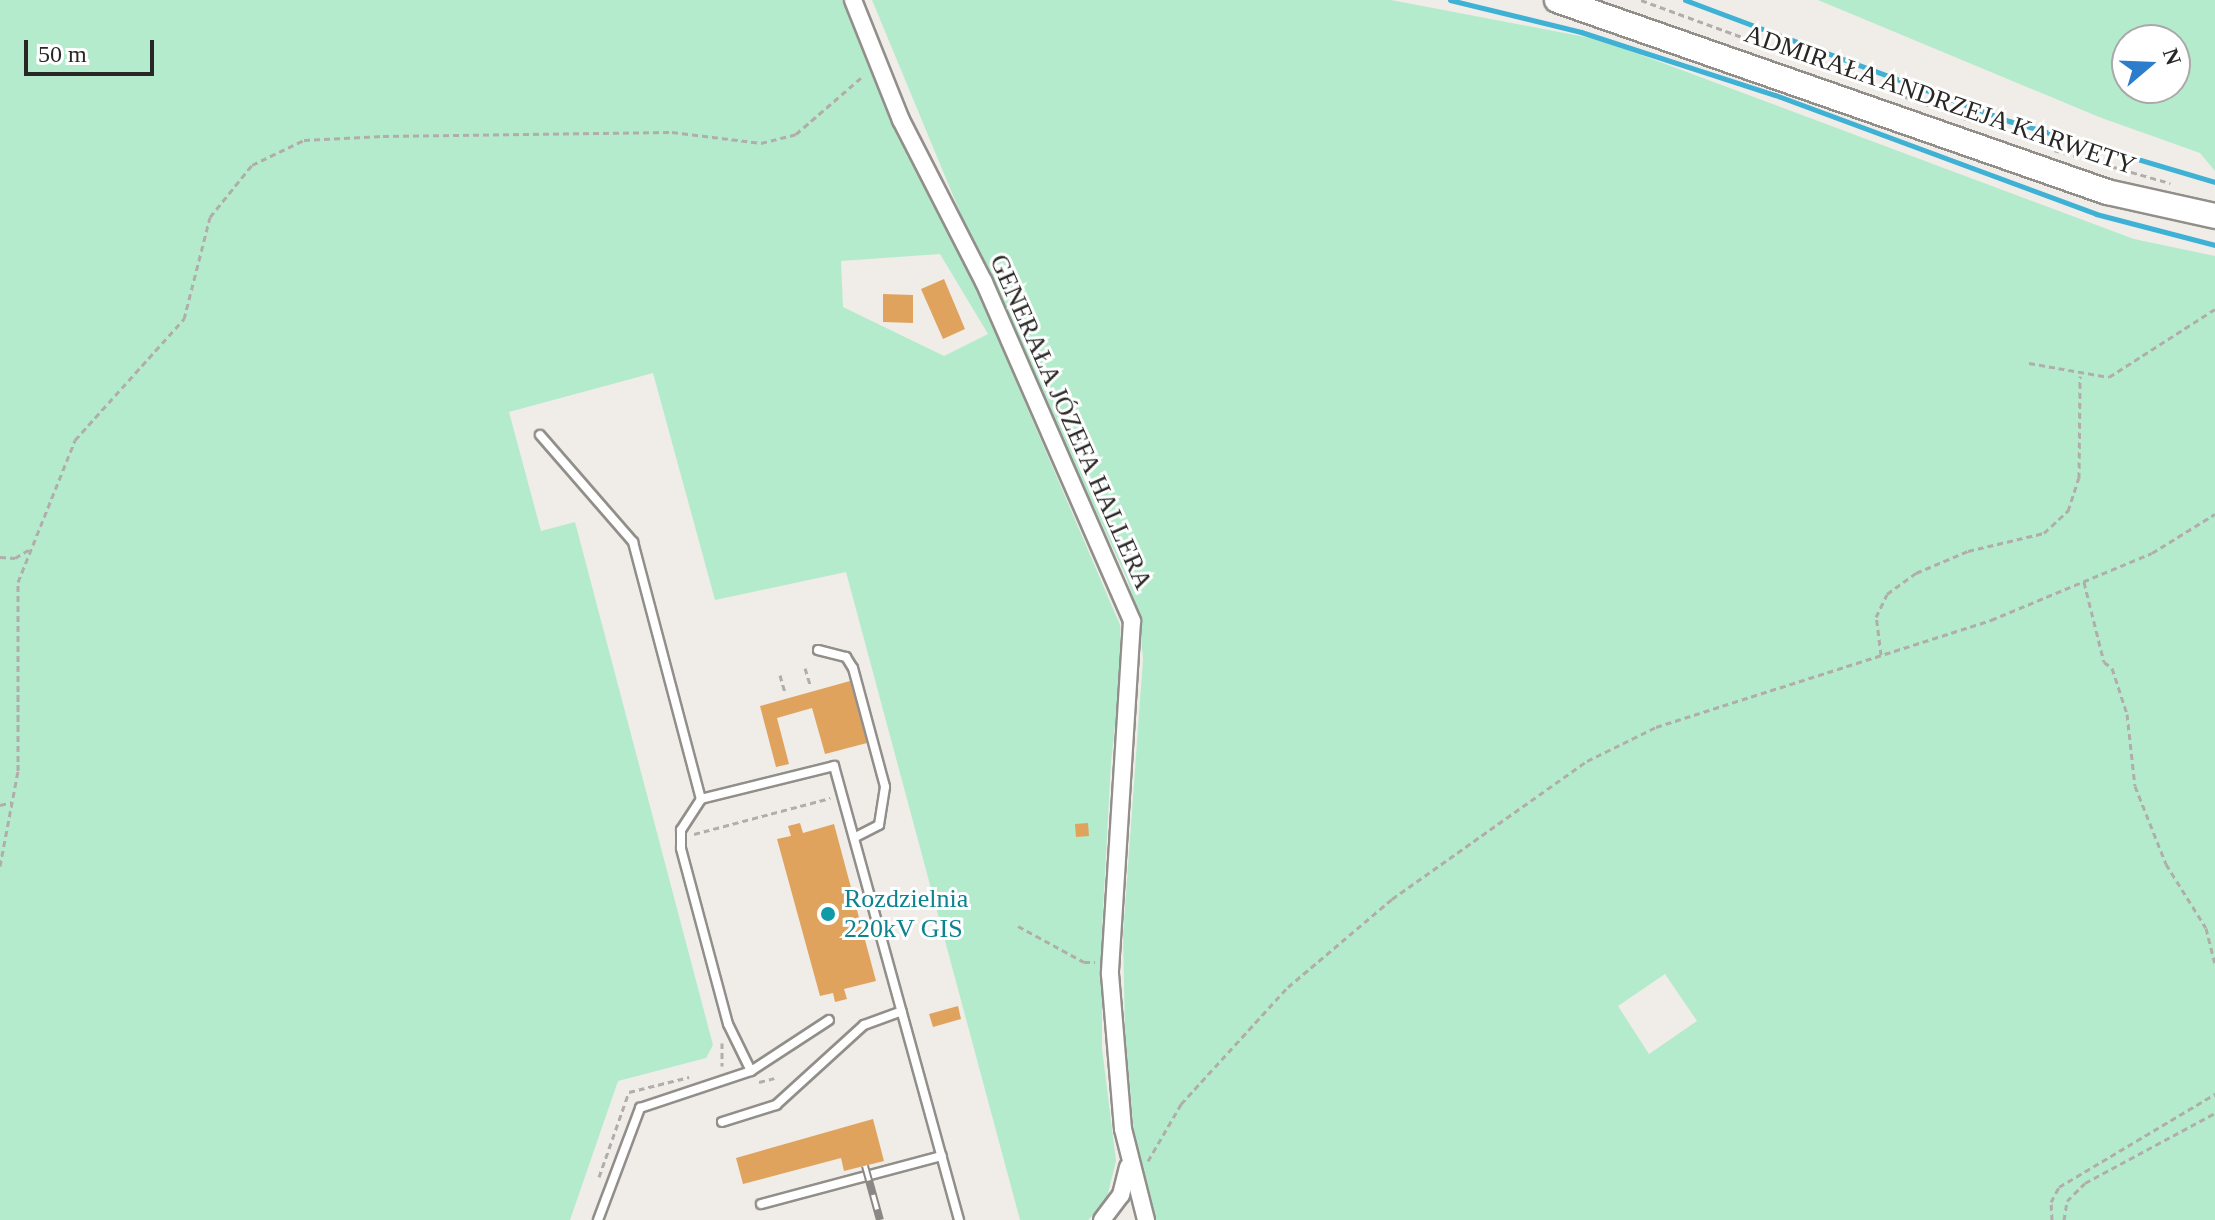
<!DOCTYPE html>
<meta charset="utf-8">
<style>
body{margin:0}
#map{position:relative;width:2215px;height:1220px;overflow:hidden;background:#f0ece8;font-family:Georgia,serif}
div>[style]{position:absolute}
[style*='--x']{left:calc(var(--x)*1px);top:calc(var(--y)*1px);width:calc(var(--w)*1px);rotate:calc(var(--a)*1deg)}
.green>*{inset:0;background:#b4ebcd}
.stream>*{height:5px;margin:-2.5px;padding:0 2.5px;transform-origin:2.5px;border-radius:2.5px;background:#3eb1d5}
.building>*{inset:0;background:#e0a35e}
.path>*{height:3px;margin-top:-1.5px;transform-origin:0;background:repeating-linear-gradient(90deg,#b1adaa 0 6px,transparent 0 10px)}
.roads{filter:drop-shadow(2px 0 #928e8a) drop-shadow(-2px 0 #928e8a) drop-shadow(0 2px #928e8a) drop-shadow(0 -2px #928e8a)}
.lane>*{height:8px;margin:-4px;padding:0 4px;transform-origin:4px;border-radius:4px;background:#fff}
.street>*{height:16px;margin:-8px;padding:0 8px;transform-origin:8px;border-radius:8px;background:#fff}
.secondary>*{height:24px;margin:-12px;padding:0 12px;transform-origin:12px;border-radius:12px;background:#fff}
.rail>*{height:8px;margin-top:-4px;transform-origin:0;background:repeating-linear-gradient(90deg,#fff 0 15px,#8a8784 0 30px);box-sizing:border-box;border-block:2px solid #8a8784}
.dots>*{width:22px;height:22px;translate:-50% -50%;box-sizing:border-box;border:4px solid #fff;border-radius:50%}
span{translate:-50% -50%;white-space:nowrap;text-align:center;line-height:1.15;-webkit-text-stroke:6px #fff;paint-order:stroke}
.street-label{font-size:26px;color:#292726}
.culture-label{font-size:26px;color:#0d838f}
.left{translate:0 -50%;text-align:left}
.north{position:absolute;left:2111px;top:24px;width:80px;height:80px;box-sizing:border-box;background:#fff;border:2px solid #a9a9a8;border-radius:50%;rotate:71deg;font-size:22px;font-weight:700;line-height:32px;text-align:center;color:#292726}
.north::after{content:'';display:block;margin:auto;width:28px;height:36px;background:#2d7dcc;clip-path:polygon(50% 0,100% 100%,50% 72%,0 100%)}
.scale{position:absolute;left:24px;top:40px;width:130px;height:36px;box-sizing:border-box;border:4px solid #292726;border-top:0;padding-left:10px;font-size:24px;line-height:28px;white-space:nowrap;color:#292726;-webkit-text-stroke:6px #fff;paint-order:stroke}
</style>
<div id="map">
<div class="green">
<div style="clip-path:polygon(evenodd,0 0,842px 0,899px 138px,971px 276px,1120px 625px,1122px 661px,1111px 763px,1102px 928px,1102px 1048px,1116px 1161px,1106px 1201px,1088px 1220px,1020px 1220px,846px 572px,715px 600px,653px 373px,509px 412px,541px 531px,575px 522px,713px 1045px,706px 1058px,618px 1081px,570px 1220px,0 1220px,0 0,940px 254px,988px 334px,944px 356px,843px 307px,841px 261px,940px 254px)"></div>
<div style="clip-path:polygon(evenodd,872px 0,1391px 0,1601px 40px,2134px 239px,2215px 256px,2215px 1220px,1151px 1220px,1134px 1134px,1125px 1032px,1123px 935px,1143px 659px,1139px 615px,1127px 579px,974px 246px,872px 0,1665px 974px,1697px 1021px,1649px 1054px,1618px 1006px,1665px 974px)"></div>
<div style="clip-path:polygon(evenodd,1818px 0,2215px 0,2215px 171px,2200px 153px,2099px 117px,1818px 0,2127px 40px,2175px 40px,2175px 88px,2127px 88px,2127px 40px)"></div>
</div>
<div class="stream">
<div style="--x:1450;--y:0;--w:135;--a:13.7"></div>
<div style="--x:1581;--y:32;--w:204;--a:18"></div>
<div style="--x:1775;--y:95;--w:342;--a:20.3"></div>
<div style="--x:2096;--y:214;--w:123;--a:14.6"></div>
<div style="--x:1685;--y:0;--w:346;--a:20.5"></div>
<div style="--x:2009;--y:121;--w:215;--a:16.5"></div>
</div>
<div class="building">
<div style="clip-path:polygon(944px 279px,965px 329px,943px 339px,921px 289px)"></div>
<div style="clip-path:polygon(883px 294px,913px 295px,913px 323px,883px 322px)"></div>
<div style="clip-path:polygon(850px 681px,867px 743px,825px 754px,812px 708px,777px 718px,789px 764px,776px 767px,760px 706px)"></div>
<div style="clip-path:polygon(800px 823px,803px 833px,834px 824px,876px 981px,844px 989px,847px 999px,835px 1002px,833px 993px,820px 996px,777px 839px,791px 836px,788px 826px)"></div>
<div style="clip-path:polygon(1088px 823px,1089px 836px,1076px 837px,1075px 824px)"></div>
<div style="clip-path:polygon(958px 1006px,961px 1019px,933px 1027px,929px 1014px)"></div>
<div style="clip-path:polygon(873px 1119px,884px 1161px,844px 1171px,841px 1158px,743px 1184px,736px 1158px)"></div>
</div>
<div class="path">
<div style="--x:1641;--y:0;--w:351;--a:20.1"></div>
<div style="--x:2054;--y:150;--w:121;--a:15.9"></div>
<div style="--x:2029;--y:363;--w:81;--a:9.9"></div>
<div style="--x:2109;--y:377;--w:126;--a:-32.7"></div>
<div style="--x:0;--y:557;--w:15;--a:4"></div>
<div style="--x:15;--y:558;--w:17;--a:-31"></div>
<div style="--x:2084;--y:582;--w:82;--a:76"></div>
<div style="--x:2104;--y:662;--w:10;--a:37"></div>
<div style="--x:2112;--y:668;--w:48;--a:71.9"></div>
<div style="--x:2127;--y:714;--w:72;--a:83.7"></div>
<div style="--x:2135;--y:786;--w:84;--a:68.3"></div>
<div style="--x:2166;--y:864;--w:75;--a:58"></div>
<div style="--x:2206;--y:928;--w:36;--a:76"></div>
<div style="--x:1881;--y:655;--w:38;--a:-97"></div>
<div style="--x:1876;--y:617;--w:25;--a:-64"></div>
<div style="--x:1887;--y:594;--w:36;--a:-36"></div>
<div style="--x:1916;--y:573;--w:56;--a:-22.9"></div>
<div style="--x:1968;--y:551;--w:78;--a:-13.3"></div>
<div style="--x:2044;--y:533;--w:33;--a:-43"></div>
<div style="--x:2068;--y:511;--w:35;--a:-72"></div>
<div style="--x:2079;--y:478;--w:102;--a:-89.4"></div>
<div style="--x:805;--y:668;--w:17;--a:73"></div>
<div style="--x:780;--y:675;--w:19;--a:74"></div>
<div style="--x:0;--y:805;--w:12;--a:-14"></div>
<div style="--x:694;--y:834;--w:141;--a:-14.8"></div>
<div style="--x:0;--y:866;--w:97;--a:-79.3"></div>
<div style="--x:18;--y:771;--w:189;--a:-90"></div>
<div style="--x:18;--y:582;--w:153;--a:-68.1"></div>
<div style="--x:75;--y:440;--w:163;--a:-48"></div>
<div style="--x:184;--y:319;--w:105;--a:-75.7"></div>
<div style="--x:210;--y:217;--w:67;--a:-51.1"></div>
<div style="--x:252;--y:165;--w:58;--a:-25.7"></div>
<div style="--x:304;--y:140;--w:79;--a:-2.9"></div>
<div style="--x:383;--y:136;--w:289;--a:-0.8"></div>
<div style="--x:672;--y:132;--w:90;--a:7"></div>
<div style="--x:761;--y:143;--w:36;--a:-14"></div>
<div style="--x:796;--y:134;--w:90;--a:-40.9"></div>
<div style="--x:1018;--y:926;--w:75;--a:28.6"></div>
<div style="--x:1084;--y:962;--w:11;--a:0"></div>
<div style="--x:722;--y:1043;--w:23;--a:90"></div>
<div style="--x:759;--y:1082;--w:16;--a:-14"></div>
<div style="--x:1148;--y:1161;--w:66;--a:-59.9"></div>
<div style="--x:1181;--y:1104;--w:159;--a:-47.6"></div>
<div style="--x:1288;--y:987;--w:136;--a:-40.2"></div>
<div style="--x:1392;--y:899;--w:239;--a:-35.3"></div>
<div style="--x:1587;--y:761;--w:77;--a:-26.2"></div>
<div style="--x:1656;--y:727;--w:352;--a:-17.7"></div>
<div style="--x:1991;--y:620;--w:174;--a:-22.6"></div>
<div style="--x:2152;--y:553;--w:74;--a:-31.8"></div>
<div style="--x:599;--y:1177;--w:90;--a:-70.6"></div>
<div style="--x:629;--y:1092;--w:62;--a:-14"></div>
<div style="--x:2052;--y:1220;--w:18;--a:-93"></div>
<div style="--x:2051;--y:1202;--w:17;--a:-62"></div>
<div style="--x:2059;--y:1187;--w:182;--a:-30.8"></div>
<div style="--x:2064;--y:1220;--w:19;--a:-81"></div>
<div style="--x:2067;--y:1201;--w:25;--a:-45"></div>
<div style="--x:2085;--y:1183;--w:148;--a:-28.3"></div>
</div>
<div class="roads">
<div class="lane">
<div style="--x:540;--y:435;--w:142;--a:49"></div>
<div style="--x:633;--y:542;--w:266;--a:75.2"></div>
<div style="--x:818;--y:650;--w:29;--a:14"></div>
<div style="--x:846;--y:657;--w:13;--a:58"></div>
<div style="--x:853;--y:668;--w:123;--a:74.9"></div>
<div style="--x:885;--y:787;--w:38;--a:99"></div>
<div style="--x:879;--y:825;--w:28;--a:153"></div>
<div style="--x:751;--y:1071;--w:52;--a:-116.1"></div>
<div style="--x:728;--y:1024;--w:182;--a:-105"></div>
<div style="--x:681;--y:848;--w:18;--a:-90"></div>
<div style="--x:681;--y:830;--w:37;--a:-57"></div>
<div style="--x:701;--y:799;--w:137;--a:-13.9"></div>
<div style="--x:834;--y:766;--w:471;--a:74.6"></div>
<div style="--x:722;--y:1122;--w:57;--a:-17.5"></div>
<div style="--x:776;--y:1105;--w:119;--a:-42.3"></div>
<div style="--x:864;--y:1025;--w:40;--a:-20.2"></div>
<div style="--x:761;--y:1204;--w:187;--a:-14.9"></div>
<div style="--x:598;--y:1220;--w:120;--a:-69.4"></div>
<div style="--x:640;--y:1108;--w:117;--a:-18.4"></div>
<div style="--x:751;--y:1071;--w:93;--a:-33.2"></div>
</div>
<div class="street">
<div style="--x:853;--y:0;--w:129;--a:68.2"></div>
<div style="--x:901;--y:120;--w:182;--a:62.9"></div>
<div style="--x:984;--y:282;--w:370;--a:66.4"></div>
<div style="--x:1132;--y:621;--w:354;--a:93.6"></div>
<div style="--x:1110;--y:974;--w:156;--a:85.2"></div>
<div style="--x:1123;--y:1129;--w:94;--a:75.8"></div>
<div style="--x:1102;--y:1220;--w:31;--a:-53"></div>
<div style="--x:1121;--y:1195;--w:29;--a:-76"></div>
</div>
<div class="secondary">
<div style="--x:1557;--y:0;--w:583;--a:19.24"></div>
<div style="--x:2107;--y:192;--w:111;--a:12.5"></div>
</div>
</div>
<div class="rail">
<div style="--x:865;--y:1166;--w:56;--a:74.5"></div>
</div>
<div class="dots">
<div style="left:828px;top:914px;background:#0f9aa8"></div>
</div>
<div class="street-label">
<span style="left:1940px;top:100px;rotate:19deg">ADMIRAŁA ANDRZEJA KARWETY</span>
<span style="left:1071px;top:422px;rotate:66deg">GENERAŁA JÓZEFA HALLERA</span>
</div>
<div class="culture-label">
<span class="left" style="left:844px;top:914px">Rozdzielnia<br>220kV GIS</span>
</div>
<div class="north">N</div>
<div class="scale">50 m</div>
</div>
